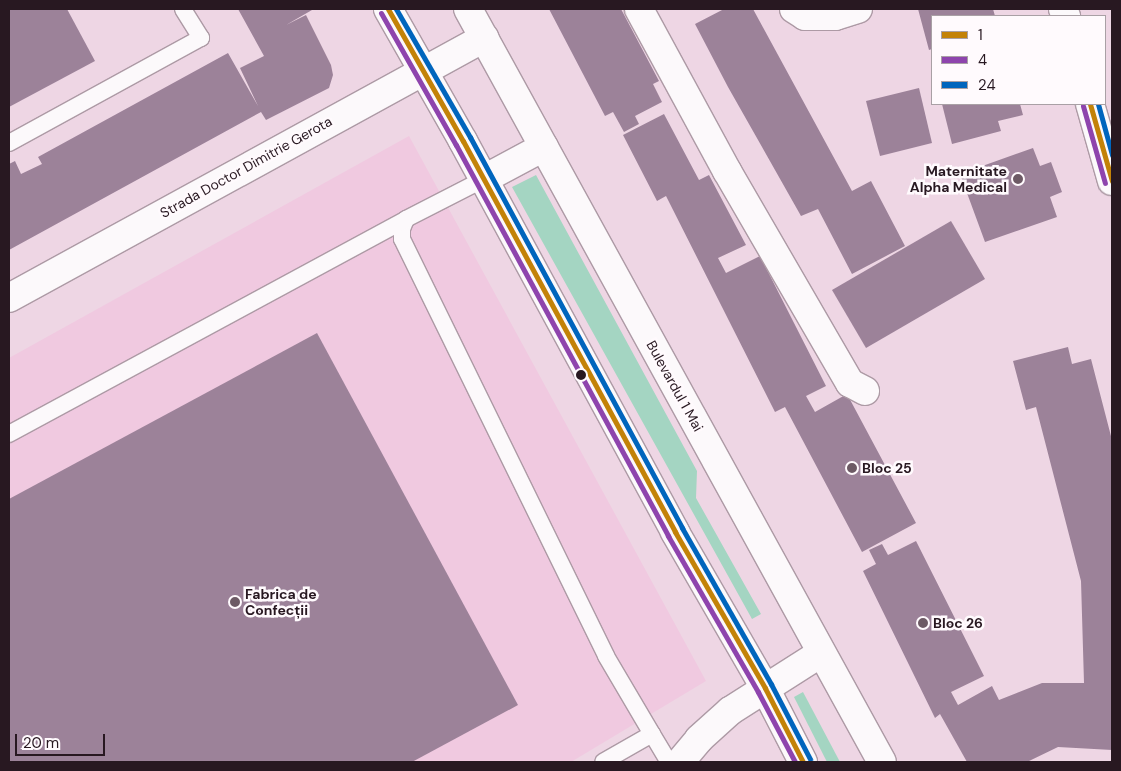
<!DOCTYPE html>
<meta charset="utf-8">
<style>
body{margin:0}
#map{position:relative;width:1121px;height:771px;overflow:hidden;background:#eed6e4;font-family:"DM Sans",sans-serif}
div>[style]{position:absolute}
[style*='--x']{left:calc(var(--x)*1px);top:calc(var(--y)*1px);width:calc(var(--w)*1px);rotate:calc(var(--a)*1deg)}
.built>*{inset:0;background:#f0c9e0}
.green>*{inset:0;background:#a4d5c2}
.building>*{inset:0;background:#9c8299}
.roads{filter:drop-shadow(1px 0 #ad9aa5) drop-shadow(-1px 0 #ad9aa5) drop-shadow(0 1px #ad9aa5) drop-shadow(0 -1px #ad9aa5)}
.lane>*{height:16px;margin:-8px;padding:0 8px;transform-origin:8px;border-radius:8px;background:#fcf9fb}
.street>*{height:28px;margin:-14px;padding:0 14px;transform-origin:14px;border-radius:14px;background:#fcf9fb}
.secondary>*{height:28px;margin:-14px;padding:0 14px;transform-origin:14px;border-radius:14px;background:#fcf9fb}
.bus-1>*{height:5px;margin:-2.5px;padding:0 2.5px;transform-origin:2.5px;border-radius:2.5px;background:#c38208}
.bus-2>*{height:5px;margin:-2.5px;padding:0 2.5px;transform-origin:2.5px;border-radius:2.5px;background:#8e44ad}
.bus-3>*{height:5px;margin:-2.5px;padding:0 2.5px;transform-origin:2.5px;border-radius:2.5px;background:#0065bd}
.dots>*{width:14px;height:14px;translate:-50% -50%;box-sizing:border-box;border:2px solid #fffafd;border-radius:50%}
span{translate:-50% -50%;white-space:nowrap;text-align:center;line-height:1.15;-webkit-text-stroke:5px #fffafd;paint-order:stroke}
.street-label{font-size:14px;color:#281821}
.poi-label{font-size:14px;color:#281821;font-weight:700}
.right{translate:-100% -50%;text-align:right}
.left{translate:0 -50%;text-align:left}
.frame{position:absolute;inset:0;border:10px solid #281821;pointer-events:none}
.legend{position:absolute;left:931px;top:15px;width:175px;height:90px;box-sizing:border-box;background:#fffafd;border:1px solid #a9a0a5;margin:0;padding:6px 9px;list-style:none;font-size:15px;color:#281821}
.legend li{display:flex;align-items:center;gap:10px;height:25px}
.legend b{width:25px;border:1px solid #a9a0a5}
.scale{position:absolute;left:15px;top:734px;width:90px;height:22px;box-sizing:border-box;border:2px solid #281821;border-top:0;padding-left:6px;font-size:15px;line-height:18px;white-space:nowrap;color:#281821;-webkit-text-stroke:4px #fffafd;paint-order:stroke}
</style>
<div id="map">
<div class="built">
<div style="clip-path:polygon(409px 136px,706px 681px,571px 762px,9px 762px,9px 358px)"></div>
</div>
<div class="green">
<div style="clip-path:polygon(536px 175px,697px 471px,696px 498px,761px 614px,752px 619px,512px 187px)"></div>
<div style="clip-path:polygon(803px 692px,840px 762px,827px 762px,794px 697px)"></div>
</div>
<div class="building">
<div style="clip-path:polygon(9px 9px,67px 9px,95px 61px,9px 107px)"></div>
<div style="clip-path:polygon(238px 9px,311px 9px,312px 10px,286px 25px,306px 15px,331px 65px,333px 75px,329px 88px,266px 120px,261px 112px,9px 250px,9px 164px,15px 161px,21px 174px,42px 164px,38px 157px,228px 53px,258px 106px,240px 68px,264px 56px)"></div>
<div style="clip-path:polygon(549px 9px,621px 9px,659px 81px,653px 84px,662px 102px,635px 116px,639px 124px,624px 132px,613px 112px,605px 116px)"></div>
<div style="clip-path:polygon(724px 9px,753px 9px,852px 191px,871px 181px,905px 246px,852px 274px,818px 209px,801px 216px,728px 87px,695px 24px)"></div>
<div style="clip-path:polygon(918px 9px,993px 9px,995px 16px,932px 16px,932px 49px,929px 50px)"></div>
<div style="clip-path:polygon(919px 88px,932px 143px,880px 156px,866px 101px)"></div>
<div style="clip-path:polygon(942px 104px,1020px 104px,1023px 115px,998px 121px,1001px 131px,952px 144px)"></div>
<div style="clip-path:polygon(664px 114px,699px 180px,709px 175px,746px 245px,718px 258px,726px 273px,760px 256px,826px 386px,806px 396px,815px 412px,847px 394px,916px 523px,862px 552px,785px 407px,775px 412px,666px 196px,657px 201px,623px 135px)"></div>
<div style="clip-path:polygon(1033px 148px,1040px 166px,1051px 162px,1062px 192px,1050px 197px,1057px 217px,985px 242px,960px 174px)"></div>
<div style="clip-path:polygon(951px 221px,985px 279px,866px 348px,832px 290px)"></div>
<div style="clip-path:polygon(317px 333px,518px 705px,412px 762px,9px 762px,9px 499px)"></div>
<div style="clip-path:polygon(1068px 347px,1072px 364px,1091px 359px,1112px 440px,1112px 750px,1058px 747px,1027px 762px,967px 762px,940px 714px,935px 718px,863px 571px,876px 564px,869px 550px,882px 544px,888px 555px,916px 541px,984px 676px,951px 692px,958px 705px,992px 686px,999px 700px,1042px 683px,1084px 683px,1081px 581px,1036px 407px,1026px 410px,1013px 361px)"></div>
</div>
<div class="roads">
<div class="lane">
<div style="--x:9;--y:143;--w:219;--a:-28.7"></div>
<div style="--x:201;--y:38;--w:34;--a:-122"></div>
<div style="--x:406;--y:219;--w:11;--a:112"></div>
<div style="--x:402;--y:229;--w:10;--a:90"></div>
<div style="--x:402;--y:239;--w:464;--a:63.9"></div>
<div style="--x:606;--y:656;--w:91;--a:59.5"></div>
<div style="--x:652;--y:734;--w:56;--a:150.3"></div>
<div style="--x:9;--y:434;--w:451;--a:-28.4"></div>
<div style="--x:406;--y:219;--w:88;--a:-27.1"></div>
<div style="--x:652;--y:734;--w:33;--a:59"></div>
</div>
<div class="street">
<div style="--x:639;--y:9;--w:184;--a:61.5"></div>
<div style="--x:727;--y:171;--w:245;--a:59.9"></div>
<div style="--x:850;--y:383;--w:17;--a:28"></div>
<div style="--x:794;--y:9;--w:13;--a:32"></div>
<div style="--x:805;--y:16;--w:30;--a:0"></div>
<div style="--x:835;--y:16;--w:24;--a:-17"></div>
<div style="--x:9;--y:298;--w:542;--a:-28.69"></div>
<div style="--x:680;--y:762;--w:30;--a:-50"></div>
<div style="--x:699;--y:739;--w:42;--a:-42.1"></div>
<div style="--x:730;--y:711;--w:108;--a:-32.5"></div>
</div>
<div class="secondary">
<div style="--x:388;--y:9;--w:152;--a:60.4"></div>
<div style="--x:463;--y:141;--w:445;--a:61.5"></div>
<div style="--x:675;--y:532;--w:180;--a:60"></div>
<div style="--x:765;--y:688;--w:83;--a:62.8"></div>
<div style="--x:468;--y:9;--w:859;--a:61.2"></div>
<div style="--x:1063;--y:9;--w:8;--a:67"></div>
<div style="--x:1090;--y:104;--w:80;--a:74.1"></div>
<div style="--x:484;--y:179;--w:68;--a:-28.1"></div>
</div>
</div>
<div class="bus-1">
<div style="--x:388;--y:9;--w:152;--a:60.4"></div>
<div style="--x:463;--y:141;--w:445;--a:61.5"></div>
<div style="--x:675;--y:532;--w:180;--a:60"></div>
<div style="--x:765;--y:688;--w:83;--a:62.8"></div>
<div style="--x:1090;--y:104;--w:80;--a:74.1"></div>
</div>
<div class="bus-2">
<div style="--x:381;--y:13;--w:152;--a:60.4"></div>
<div style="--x:456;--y:145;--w:445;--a:61.5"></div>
<div style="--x:668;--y:536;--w:180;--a:60"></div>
<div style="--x:758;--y:692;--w:79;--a:62.1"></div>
<div style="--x:1083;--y:106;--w:80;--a:74.1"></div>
</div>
<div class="bus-3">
<div style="--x:396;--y:9;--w:148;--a:60"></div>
<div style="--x:470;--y:137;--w:445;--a:61.5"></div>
<div style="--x:682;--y:528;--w:180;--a:60.3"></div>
<div style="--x:771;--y:684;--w:85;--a:62.5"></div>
<div style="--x:1098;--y:104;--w:53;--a:74.6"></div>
</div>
<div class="dots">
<div style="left:1018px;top:179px;background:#6d5a65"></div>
<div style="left:581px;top:375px;background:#281821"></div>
<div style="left:852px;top:468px;background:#6d5a65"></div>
<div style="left:235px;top:602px;background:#6d5a65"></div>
<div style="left:923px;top:623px;background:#6d5a65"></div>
</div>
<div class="street-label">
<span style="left:246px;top:167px;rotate:-29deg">Strada Doctor Dimitrie Gerota</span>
<span style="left:675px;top:386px;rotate:61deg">Bulevardul 1 Mai</span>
</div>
<div class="poi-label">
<span class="right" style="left:1007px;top:179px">Maternitate<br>Alpha Medical</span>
<span class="left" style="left:862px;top:468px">Bloc 25</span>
<span class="left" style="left:245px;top:602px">Fabrica de<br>Confecții</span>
<span class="left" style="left:933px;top:623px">Bloc 26</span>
</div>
<div class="frame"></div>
<ul class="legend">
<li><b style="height:6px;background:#c38208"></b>1</li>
<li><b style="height:6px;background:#8e44ad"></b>4</li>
<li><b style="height:6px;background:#0065bd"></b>24</li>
</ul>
<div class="scale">20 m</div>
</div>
